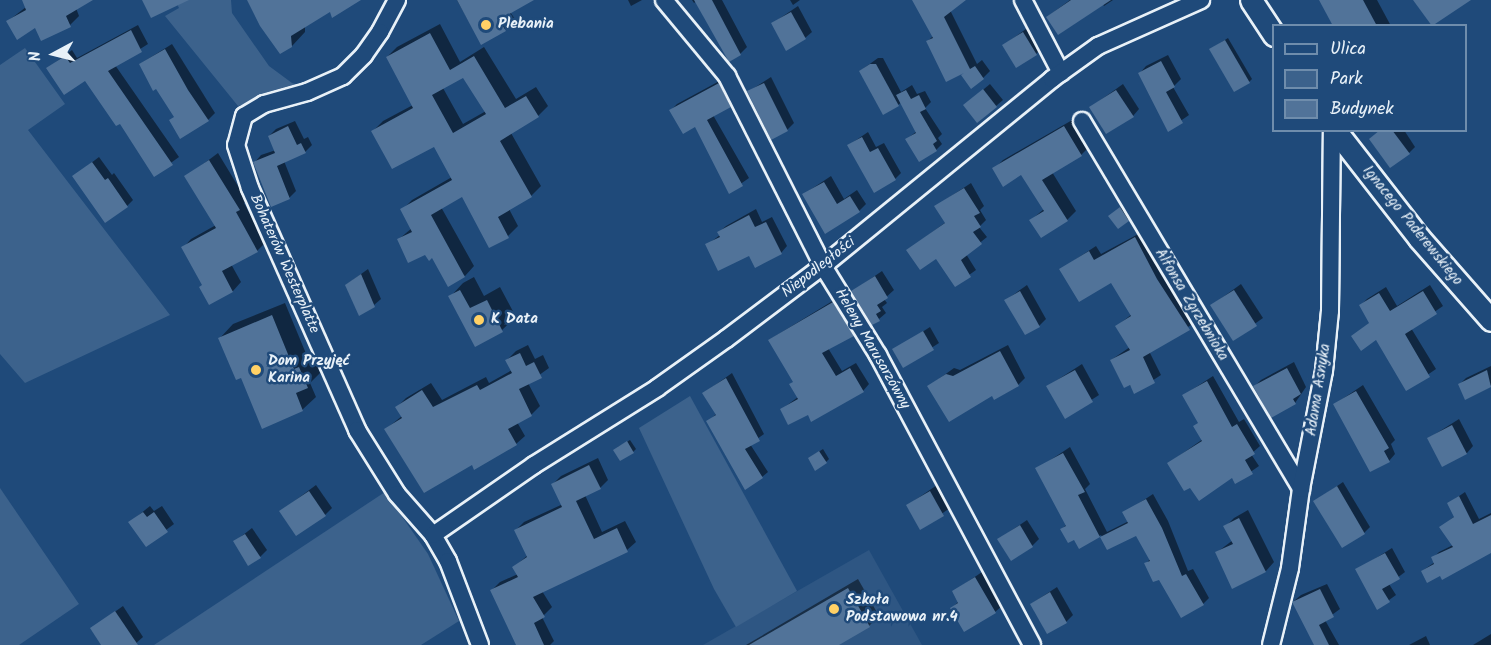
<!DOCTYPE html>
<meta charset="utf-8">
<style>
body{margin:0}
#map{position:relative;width:1491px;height:645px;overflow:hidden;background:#1f4a7a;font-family:Kalam,sans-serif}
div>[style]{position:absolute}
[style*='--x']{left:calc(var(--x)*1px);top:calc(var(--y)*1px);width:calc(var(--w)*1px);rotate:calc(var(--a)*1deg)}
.built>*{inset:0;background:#2e5683}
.green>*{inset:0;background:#3c628c}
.shadow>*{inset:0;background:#0007}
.building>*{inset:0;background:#517399}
.roads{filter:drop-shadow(2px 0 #e8f1f8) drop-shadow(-2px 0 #e8f1f8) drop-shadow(0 2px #e8f1f8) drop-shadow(0 -2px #e8f1f8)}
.minor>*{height:16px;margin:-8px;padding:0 8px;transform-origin:8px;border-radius:8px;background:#1f4a7a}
.tertiary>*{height:21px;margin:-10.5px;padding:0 10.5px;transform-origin:10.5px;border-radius:10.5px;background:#1f4a7a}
.dots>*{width:16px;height:16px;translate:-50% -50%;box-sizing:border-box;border:3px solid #1f4a7a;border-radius:50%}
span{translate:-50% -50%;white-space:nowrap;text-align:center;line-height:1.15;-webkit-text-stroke:5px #1f4a7a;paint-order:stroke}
.poi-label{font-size:15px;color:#e8f1f8;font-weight:700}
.left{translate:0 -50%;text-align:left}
.street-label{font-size:15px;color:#e8f1f8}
.legend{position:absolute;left:1272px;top:24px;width:195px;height:108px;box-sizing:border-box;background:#1f4a7a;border:2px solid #6f8dac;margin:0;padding:8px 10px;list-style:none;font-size:18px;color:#e8f1f8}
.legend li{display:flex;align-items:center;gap:12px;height:30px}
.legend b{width:30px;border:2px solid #6f8dac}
.north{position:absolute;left:24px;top:24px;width:60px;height:60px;-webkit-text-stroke:4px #1f4a7a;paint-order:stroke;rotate:263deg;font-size:16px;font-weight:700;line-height:24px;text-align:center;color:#e8f1f8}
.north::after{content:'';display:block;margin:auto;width:21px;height:27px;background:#e8f1f8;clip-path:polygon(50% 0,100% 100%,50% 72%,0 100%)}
</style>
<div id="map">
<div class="built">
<div style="clip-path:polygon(869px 550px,922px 645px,703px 645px)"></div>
</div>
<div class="green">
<div style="clip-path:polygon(175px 0,231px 0,232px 13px,269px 66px,292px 83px,304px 87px,238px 106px,165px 16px,179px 8px)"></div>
<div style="clip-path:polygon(25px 48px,65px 104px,28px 130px,170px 315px,25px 383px,0 354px,0 65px)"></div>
<div style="clip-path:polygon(690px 396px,797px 591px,736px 627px,714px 589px,639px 428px)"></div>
<div style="clip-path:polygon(0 488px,79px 604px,19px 645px,0 645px)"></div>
<div style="clip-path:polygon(385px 492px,428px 554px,459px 621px,421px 645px,154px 645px)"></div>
</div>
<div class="shadow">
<div style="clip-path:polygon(23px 0,90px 0,76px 8px,79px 16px,70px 25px,36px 26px,8px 21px,26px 7px)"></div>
<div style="clip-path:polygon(248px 0,358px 0,330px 10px,305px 26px,305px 32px,292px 46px)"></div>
<div style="clip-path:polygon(457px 0,528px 0,510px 12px,515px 19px,505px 29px,481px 43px)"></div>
<div style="clip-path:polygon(628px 0,642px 0,631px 6px)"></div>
<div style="clip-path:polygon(692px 0,722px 0,747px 47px,740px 54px,697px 1px,694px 3px)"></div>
<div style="clip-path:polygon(790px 0,800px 0,793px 5px)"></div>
<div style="clip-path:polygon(914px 0,963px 0,950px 10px,977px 64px,982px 60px,990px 71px,983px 78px,971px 87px,968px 70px,927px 42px,933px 36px)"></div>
<div style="clip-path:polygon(1070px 0,1113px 0,1104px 6px,1102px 3px,1047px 17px)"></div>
<div style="clip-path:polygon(1321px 0,1377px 0,1391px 26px,1336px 26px)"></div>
<div style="clip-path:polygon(798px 6px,812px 32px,805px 38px,773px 23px)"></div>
<div style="clip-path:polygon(evenodd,440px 24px,460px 62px,484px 47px,516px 99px,536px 87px,548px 106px,538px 116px,511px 133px,541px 186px,531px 196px,509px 209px,518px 226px,508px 236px,490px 246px,462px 195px,441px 207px,474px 266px,465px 276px,433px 256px,399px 239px,412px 228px,402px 210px,412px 200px,452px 177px,435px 145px,373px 131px,383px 121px,413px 105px,387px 57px,397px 47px,440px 24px,463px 76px,486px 111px,463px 124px,443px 88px,463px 76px)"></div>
<div style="clip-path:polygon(138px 25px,148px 44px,115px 65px,179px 157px,154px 175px,120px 122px,86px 79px,48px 68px,72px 50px,77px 58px)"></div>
<div style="clip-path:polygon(1030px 26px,1043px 47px,1036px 54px,1004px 45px)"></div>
<div style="clip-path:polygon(1228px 38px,1252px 79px,1249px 82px,1211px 49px)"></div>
<div style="clip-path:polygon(172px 44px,215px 113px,208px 120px,175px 116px,140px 64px)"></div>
<div style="clip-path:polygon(1168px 55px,1181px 79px,1173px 87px,1189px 115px,1169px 129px,1140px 73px,1146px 66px)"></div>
<div style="clip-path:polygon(878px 58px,883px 58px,901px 92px,912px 85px,917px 94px,925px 91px,931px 102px,925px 108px,942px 134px,938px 138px,942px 144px,936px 150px,907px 139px,917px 131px,902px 102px,898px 105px,860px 71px)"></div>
<div style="clip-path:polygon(771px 77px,794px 123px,787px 130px,748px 92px)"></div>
<div style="clip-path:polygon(725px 78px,736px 99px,713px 115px,749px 178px,729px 192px,695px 125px,671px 110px,677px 104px)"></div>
<div style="clip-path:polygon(990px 84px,1003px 100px,996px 106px,972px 99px)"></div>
<div style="clip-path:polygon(1123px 84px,1139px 109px,1133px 116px,1091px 107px)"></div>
<div style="clip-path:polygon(1074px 119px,1090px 146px,1081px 155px,1052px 172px,1076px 211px,1067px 220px,1031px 220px,1044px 209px,1022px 173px,994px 169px,1003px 160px)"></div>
<div style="clip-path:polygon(295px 121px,304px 139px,308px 137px,312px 145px,305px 152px,284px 161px,296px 191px,289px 198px,255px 162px,261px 155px,276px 150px,269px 136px,276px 129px)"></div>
<div style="clip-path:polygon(1380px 130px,1404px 130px,1415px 147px,1409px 153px)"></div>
<div style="clip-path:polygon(868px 132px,876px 147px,884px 143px,901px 173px,895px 179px,849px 145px)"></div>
<div style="clip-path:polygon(218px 153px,247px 201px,244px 203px,265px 243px,257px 251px,231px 264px,241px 282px,233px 291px,209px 303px,203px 285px,183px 248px,191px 239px,216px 225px,186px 177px)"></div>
<div style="clip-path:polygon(99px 157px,112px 175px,114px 173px,133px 200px,127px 206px,74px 176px)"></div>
<div style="clip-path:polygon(831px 176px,844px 199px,857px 190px,866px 204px,859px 211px,804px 194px)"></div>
<div style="clip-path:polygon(971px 183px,984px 206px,980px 210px,986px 220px,979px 227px,987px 237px,966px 254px,976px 270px,955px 285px,936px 257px,908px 250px,946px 222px,936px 206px)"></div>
<div style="clip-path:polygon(1123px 206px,1131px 217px,1128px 220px,1113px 213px)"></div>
<div style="clip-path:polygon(756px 209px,762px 222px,772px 217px,787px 246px,781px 253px,750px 254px,707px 245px,720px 235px,719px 232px,726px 226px)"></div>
<div style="clip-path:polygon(1142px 232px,1196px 322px,1149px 351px,1161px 375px,1135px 392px,1111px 360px,1130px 347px,1117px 326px,1132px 314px,1112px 281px,1061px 269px,1096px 246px,1101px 254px)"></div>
<div style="clip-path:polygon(368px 269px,381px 299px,374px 305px,346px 285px)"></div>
<div style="clip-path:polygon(882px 271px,894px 290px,884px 299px,887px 303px,882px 307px,886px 313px,879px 319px,853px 291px)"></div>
<div style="clip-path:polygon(474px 277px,484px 296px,500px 287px,516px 317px,502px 330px,450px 297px,463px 283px)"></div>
<div style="clip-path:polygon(1241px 284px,1263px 318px,1233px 339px,1212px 305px)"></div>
<div style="clip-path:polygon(1027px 285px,1046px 319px,1039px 326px,1006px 300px)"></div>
<div style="clip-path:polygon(1430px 285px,1443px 306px,1411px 328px,1436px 369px,1407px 389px,1376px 338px,1353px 336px,1371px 322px,1361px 305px,1367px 299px,1386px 287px,1397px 306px)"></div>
<div style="clip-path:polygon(839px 297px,859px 328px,828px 348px,842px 371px,856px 363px,869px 384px,863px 391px,808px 413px,782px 409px,798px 397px,794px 381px,769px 340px)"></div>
<div style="clip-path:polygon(285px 303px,307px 356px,312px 354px,320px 373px,310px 383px,316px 397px,302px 410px,242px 376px,220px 338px,233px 324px)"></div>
<div style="clip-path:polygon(930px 327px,939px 343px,903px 366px,894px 350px)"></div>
<div style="clip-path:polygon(528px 345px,535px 359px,543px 355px,549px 368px,528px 383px,540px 406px,532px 414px,517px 422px,525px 436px,516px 444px,472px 463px,386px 429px,402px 416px,397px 407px,406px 398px,431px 383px,442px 400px,486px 377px,489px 383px,512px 370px,507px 360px,516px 351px)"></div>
<div style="clip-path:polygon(1008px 345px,1025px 378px,1018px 385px,993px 394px,929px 386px,954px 368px,960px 370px)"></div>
<div style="clip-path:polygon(1294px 362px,1306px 387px,1295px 403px,1255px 386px,1261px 380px)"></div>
<div style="clip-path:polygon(1082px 364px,1099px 395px,1065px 417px,1048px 386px)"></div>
<div style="clip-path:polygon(1491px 366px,1491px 385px,1466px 398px,1460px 384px,1466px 378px)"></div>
<div style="clip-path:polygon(732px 373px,764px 434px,750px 444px,768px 472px,762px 477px,708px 422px,717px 413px,704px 393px)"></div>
<div style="clip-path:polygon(1213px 376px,1239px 422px,1244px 419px,1260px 446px,1251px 454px,1259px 466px,1236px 482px,1232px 476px,1169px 463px,1203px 439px,1199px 422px,1184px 395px)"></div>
<div style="clip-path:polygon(1363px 385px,1395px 440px,1391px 444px,1395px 454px,1389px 461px,1335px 404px)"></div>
<div style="clip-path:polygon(1459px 419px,1473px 446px,1467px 453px,1443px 465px,1429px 438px)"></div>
<div style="clip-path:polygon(630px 440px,636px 449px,633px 452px,618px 447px)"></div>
<div style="clip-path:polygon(1070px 447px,1090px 484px,1085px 489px,1107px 532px,1129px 521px,1124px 513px,1153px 494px,1168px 521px,1188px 571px,1193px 569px,1209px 598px,1203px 604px,1159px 578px,1146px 564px,1150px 559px,1136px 534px,1108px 548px,1101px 535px,1080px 547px,1075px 538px,1062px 529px,1067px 524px,1037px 469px)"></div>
<div style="clip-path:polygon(823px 449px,829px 459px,826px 462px,812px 456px)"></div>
<div style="clip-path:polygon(598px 458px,608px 480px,600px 488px,585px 495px,602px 532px,625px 521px,636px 542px,627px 550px,542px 591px,552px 607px,542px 617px,554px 641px,550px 645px,518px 645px,492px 590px,500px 582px,518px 574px,514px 567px,528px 555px,516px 530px,524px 522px,563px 504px,553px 484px,561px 476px)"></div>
<div style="clip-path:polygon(1343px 482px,1370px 527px,1364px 533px,1315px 501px)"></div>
<div style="clip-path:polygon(316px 485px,332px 508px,325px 515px,281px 511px)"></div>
<div style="clip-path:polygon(937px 485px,950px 508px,921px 528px,908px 505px)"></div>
<div style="clip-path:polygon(1465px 492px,1479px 519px,1491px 513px,1491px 552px,1441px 574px,1422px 571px,1435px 562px,1433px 558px,1439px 552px,1453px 545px,1441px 527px,1455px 516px,1449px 503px)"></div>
<div style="clip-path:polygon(150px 506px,154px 511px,162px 506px,174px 524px,146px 545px,130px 522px)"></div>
<div style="clip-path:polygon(1248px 510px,1274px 562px,1266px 571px,1233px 587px,1216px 553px,1233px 540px,1225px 527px,1234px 518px)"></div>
<div style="clip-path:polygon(1027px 520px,1039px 539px,1032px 546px,999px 539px)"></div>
<div style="clip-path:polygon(252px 528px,267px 550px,260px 557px,234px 542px)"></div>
<div style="clip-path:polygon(1392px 548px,1405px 572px,1389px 584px,1396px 595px,1378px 608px,1357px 570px)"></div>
<div style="clip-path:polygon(982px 572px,1002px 606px,995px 612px,952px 608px,959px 601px,954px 591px)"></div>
<div style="clip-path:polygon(858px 579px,879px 616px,869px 626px,836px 645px,746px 645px)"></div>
<div style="clip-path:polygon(1327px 584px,1340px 609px,1325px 620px,1339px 645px,1317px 645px,1294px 601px,1301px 595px)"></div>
<div style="clip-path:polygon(1057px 587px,1073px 615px,1066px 622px,1031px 604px)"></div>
<div style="clip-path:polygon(123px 606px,143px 637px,134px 645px,103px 645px,92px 628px)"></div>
<div style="clip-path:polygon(1491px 634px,1491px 645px,1473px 645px)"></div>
<div style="clip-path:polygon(1426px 636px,1430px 645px,1409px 645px)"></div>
</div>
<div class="building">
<div style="clip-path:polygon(22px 0,93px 0,66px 16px,71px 27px,41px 41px,35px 28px,17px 40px,6px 21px,26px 10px)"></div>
<div style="clip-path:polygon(142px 0,189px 0,151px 18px)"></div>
<div style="clip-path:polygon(247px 0,361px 0,332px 18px,330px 12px,291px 36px,292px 47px,280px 54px,260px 26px)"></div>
<div style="clip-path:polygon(457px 0,534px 0,499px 20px,506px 31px,481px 45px)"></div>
<div style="clip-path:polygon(694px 0,712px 0,741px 55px,729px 62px)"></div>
<div style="clip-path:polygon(912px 0,966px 0,944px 17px,970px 69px,975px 66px,984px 79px,971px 89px,961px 75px,964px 73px,946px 82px,926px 41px,933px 38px)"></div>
<div style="clip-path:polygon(1071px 0,1111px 0,1058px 35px,1046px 17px)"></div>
<div style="clip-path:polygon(1319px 0,1363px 0,1377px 26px,1333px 26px)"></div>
<div style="clip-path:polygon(1413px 0,1471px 0,1432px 26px)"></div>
<div style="clip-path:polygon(791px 12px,806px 39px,786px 51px,771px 23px)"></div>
<div style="clip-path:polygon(131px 30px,142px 52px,108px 71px,173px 165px,154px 177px,120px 124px,116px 126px,85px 81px,64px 95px,46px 68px,65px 56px,70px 63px)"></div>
<div style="clip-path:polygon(1023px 32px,1037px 55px,1016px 68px,1002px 45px)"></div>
<div style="clip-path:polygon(evenodd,430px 33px,450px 70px,474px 56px,505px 108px,526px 96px,539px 117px,500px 141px,532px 197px,498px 217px,509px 238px,489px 248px,462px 197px,431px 215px,465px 277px,448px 287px,432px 258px,429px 261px,425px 255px,408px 263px,397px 239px,412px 232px,400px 209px,452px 180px,434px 147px,392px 169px,371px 131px,413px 108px,386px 57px,430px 33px,463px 78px,486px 114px,453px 133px,432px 95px,463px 78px)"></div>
<div style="clip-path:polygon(1225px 40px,1250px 83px,1234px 92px,1209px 49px)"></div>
<div style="clip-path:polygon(165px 49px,188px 90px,209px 121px,180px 139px,169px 120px,174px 117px,156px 89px,153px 91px,139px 64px)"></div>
<div style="clip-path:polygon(1161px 61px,1175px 87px,1166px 92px,1183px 123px,1168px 132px,1138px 73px)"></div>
<div style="clip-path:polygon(870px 64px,876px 64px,899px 106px,883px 115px,859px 71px)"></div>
<div style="clip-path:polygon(719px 83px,731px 107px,707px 120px,743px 186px,729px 194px,695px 127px,683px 134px,669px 110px)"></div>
<div style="clip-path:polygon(764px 83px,788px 131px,771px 140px,747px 91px)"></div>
<div style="clip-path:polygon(983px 89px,997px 107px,977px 123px,963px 105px)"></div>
<div style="clip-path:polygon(906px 90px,911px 99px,919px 95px,926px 109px,920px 112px,937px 141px,933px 144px,937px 151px,919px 162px,905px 139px,916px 133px,896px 95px)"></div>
<div style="clip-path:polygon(1116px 90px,1134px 117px,1106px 134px,1089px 107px)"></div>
<div style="clip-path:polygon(288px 126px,297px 145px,301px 143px,306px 153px,277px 166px,290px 199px,271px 207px,253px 162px,275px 153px,268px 136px)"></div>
<div style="clip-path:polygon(1064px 126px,1082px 156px,1042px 180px,1068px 221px,1041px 238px,1029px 220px,1044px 211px,1021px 175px,1003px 187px,992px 168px)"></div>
<div style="clip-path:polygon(1380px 130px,1392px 130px,1410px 154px,1390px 168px,1369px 139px)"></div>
<div style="clip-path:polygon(862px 137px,870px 152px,878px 148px,896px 180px,874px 193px,847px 145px)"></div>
<div style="clip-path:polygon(209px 160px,240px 210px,236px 212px,258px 252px,222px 271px,233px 292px,209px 305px,199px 287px,202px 285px,181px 247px,216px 228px,184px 176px)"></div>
<div style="clip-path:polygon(92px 162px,105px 180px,108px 178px,128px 207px,105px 223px,72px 176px)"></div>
<div style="clip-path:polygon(824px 182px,837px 204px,850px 196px,860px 212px,825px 234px,802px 194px)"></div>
<div style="clip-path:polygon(964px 188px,980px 213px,974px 216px,981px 227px,973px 232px,982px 244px,961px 260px,971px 277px,955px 287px,936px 259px,920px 270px,906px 250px,945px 223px,934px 206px)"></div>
<div style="clip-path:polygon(1120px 207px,1129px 221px,1118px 229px,1108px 216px)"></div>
<div style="clip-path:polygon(749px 215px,755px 227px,766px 222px,782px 254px,755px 268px,749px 256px,718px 271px,705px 244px,720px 237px,717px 232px)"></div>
<div style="clip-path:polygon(1135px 237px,1157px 279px,1190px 330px,1143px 357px,1155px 383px,1134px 394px,1130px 385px,1124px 388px,1110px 360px,1130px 350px,1115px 326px,1131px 316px,1111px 283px,1079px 302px,1059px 269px,1089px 251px,1094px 260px)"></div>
<div style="clip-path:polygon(361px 274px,375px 307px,359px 316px,345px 285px)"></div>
<div style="clip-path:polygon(875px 276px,888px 298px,877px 305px,881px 311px,876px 314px,880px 321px,872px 325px,851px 291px)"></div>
<div style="clip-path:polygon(460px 290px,470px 308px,487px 300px,503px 332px,475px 347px,448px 296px)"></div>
<div style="clip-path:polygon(1234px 290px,1257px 326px,1233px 341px,1210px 305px)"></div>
<div style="clip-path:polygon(1020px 291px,1040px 327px,1025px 335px,1004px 300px)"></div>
<div style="clip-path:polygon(1423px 291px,1437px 314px,1405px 334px,1430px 377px,1406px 391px,1376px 340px,1361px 351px,1351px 336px,1369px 323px,1359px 305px,1379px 293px,1390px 311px)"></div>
<div style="clip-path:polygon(833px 302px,854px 336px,822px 353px,836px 376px,850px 368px,864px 392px,811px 422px,808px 415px,788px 425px,780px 409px,798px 399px,789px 384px,793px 382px,768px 340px)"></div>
<div style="clip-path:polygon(272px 315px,294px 369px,299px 367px,308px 388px,296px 393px,303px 411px,262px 429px,241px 378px,236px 380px,218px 338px)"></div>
<div style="clip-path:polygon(923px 331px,934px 350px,903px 368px,892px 349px)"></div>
<div style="clip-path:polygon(1000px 351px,1019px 386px,994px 400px,992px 396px,949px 422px,927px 386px,946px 374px,953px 376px)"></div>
<div style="clip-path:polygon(520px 353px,526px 366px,534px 362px,542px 378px,519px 389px,532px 416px,508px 429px,517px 445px,474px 470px,472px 465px,424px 493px,384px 429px,402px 418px,395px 407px,422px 390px,433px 407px,477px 385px,480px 390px,512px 373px,505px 360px)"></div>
<div style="clip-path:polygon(1287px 368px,1301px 394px,1293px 399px,1296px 404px,1271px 418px,1253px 386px)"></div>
<div style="clip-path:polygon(1075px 370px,1093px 402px,1065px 419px,1046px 386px)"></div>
<div style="clip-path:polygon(1487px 370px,1491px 387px,1465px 400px,1458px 384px)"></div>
<div style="clip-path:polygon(726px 378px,760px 441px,745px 449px,763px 478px,745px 490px,706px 421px,716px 415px,702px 393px)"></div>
<div style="clip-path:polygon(1207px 381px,1232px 427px,1237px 424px,1255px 454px,1245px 460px,1253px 474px,1235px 484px,1232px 478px,1199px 501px,1190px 488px,1184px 491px,1167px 463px,1202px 441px,1193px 426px,1198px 423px,1182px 395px)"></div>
<div style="clip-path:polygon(1356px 391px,1389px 448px,1384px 451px,1390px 462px,1370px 472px,1333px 404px)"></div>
<div style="clip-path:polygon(1452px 425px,1467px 454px,1442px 467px,1427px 438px)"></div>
<div style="clip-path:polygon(627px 441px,634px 453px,620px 461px,613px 450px)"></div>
<div style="clip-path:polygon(819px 451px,827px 463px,815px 471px,808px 458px)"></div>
<div style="clip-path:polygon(1063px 453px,1085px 492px,1078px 495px,1100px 537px,1079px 549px,1074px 540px,1068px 543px,1060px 529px,1066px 526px,1035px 468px)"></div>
<div style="clip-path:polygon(589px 465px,601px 489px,576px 501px,594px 539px,617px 528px,628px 552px,533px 597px,545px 617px,534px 623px,544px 645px,516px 645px,490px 590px,518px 577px,512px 567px,527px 557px,514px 530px,562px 507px,551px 484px)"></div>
<div style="clip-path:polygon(1337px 486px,1365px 534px,1342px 548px,1313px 501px)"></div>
<div style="clip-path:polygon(309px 491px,326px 516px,296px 536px,279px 511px)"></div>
<div style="clip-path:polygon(930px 491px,944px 516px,920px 530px,906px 505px)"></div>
<div style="clip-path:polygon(1459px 496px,1473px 524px,1491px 515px,1491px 553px,1442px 580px,1440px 576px,1427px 583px,1421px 571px,1434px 564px,1431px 557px,1453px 547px,1439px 527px,1454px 517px,1447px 503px)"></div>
<div style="clip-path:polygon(1146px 499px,1162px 528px,1182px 576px,1186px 574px,1204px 605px,1181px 618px,1159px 580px,1153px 582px,1144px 563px,1150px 561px,1136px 536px,1107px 550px,1100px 537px,1128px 523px,1122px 512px)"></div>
<div style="clip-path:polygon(143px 512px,147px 517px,154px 512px,168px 532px,146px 547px,128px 522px)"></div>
<div style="clip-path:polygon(1239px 518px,1266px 572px,1232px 589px,1215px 552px,1233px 544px,1223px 526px)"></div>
<div style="clip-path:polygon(1020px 525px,1033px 547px,1011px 561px,997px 539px)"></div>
<div style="clip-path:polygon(245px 534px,261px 558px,248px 566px,233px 541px)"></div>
<div style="clip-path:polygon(1385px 553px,1400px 579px,1382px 589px,1390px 602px,1377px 610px,1355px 569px)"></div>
<div style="clip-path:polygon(975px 577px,996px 613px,964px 632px,950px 608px,958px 603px,952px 591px)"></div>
<div style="clip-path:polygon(848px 588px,870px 627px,839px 645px,749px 645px)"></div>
<div style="clip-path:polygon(1320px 589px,1334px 617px,1319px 625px,1329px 645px,1314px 645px,1292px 602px)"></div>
<div style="clip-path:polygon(1050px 592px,1067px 623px,1047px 634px,1030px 604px)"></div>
<div style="clip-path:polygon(115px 611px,138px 645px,101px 645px,90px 628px)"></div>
</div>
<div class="roads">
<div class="minor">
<div style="--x:397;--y:0;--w:36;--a:118"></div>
<div style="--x:380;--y:32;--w:28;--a:125"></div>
<div style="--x:364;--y:55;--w:30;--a:135"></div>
<div style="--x:343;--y:76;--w:39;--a:156"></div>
<div style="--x:307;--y:92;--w:45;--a:164.4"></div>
<div style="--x:264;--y:104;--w:23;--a:149"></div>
<div style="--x:244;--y:116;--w:30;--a:105"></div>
<div style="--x:236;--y:145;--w:45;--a:72"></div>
<div style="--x:250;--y:188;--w:265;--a:66.1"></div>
<div style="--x:357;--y:430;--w:75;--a:58"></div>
<div style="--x:397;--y:494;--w:55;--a:48.7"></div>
<div style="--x:433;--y:535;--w:30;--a:60"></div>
<div style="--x:448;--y:561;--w:90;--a:69.1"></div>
<div style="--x:664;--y:0;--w:99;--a:50.3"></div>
<div style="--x:727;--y:76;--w:213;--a:63.2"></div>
<div style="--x:823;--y:266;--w:105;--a:58.3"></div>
<div style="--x:878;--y:355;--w:328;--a:62"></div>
<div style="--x:1023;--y:0;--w:82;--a:62.5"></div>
<div style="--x:1082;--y:121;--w:428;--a:59.2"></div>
<div style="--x:433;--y:535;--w:123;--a:-34.7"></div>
<div style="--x:534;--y:465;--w:145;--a:-32"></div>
<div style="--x:657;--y:388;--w:85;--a:-35.4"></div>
<div style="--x:726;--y:339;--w:121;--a:-37"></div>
<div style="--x:823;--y:266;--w:296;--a:-39.2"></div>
<div style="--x:1052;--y:79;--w:57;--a:-35.7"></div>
<div style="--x:1098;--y:46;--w:113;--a:-24.1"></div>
<div style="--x:1271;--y:645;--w:79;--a:-76.1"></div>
<div style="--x:1290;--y:568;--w:80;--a:-82.1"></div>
<div style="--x:1301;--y:489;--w:120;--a:-79"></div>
<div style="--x:1324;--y:371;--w:60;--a:-84.3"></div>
<div style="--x:1330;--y:311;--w:181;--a:-89.4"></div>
</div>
<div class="tertiary">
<div style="--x:1251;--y:0;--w:42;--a:56.7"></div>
<div style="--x:1335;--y:130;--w:137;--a:52.1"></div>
<div style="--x:1419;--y:238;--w:109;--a:48.7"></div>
</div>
</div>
<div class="dots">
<div style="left:486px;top:25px;background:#ffd166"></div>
<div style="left:479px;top:320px;background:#ffd166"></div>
<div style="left:256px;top:370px;background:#ffd166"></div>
<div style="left:834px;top:609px;background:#ffd166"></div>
</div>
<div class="poi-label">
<span class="left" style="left:498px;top:25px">Plebania</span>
<span class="left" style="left:491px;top:320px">K Data</span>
<span class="left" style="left:268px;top:370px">Dom Przyjęć<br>Karina</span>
<span class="left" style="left:846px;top:609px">Szkoła<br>Podstawowa nr.4</span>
</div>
<div class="street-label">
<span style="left:1412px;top:226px;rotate:51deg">Ignacego Paderewskiego</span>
<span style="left:284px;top:264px;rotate:66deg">Bohaterów Westerplatte</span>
<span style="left:819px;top:268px;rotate:-38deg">Niepodległości</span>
<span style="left:1191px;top:305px;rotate:59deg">Alfonsa Zgrzebnioka</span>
<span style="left:872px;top:349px;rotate:60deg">Heleny Marusarzówny</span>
<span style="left:1319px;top:390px;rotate:-81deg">Adama Asnyka</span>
</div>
<ul class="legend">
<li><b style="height:8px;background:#1f4a7a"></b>Ulica</li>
<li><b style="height:16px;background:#3c628c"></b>Park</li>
<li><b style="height:16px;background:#517399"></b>Budynek</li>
</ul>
<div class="north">N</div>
</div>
